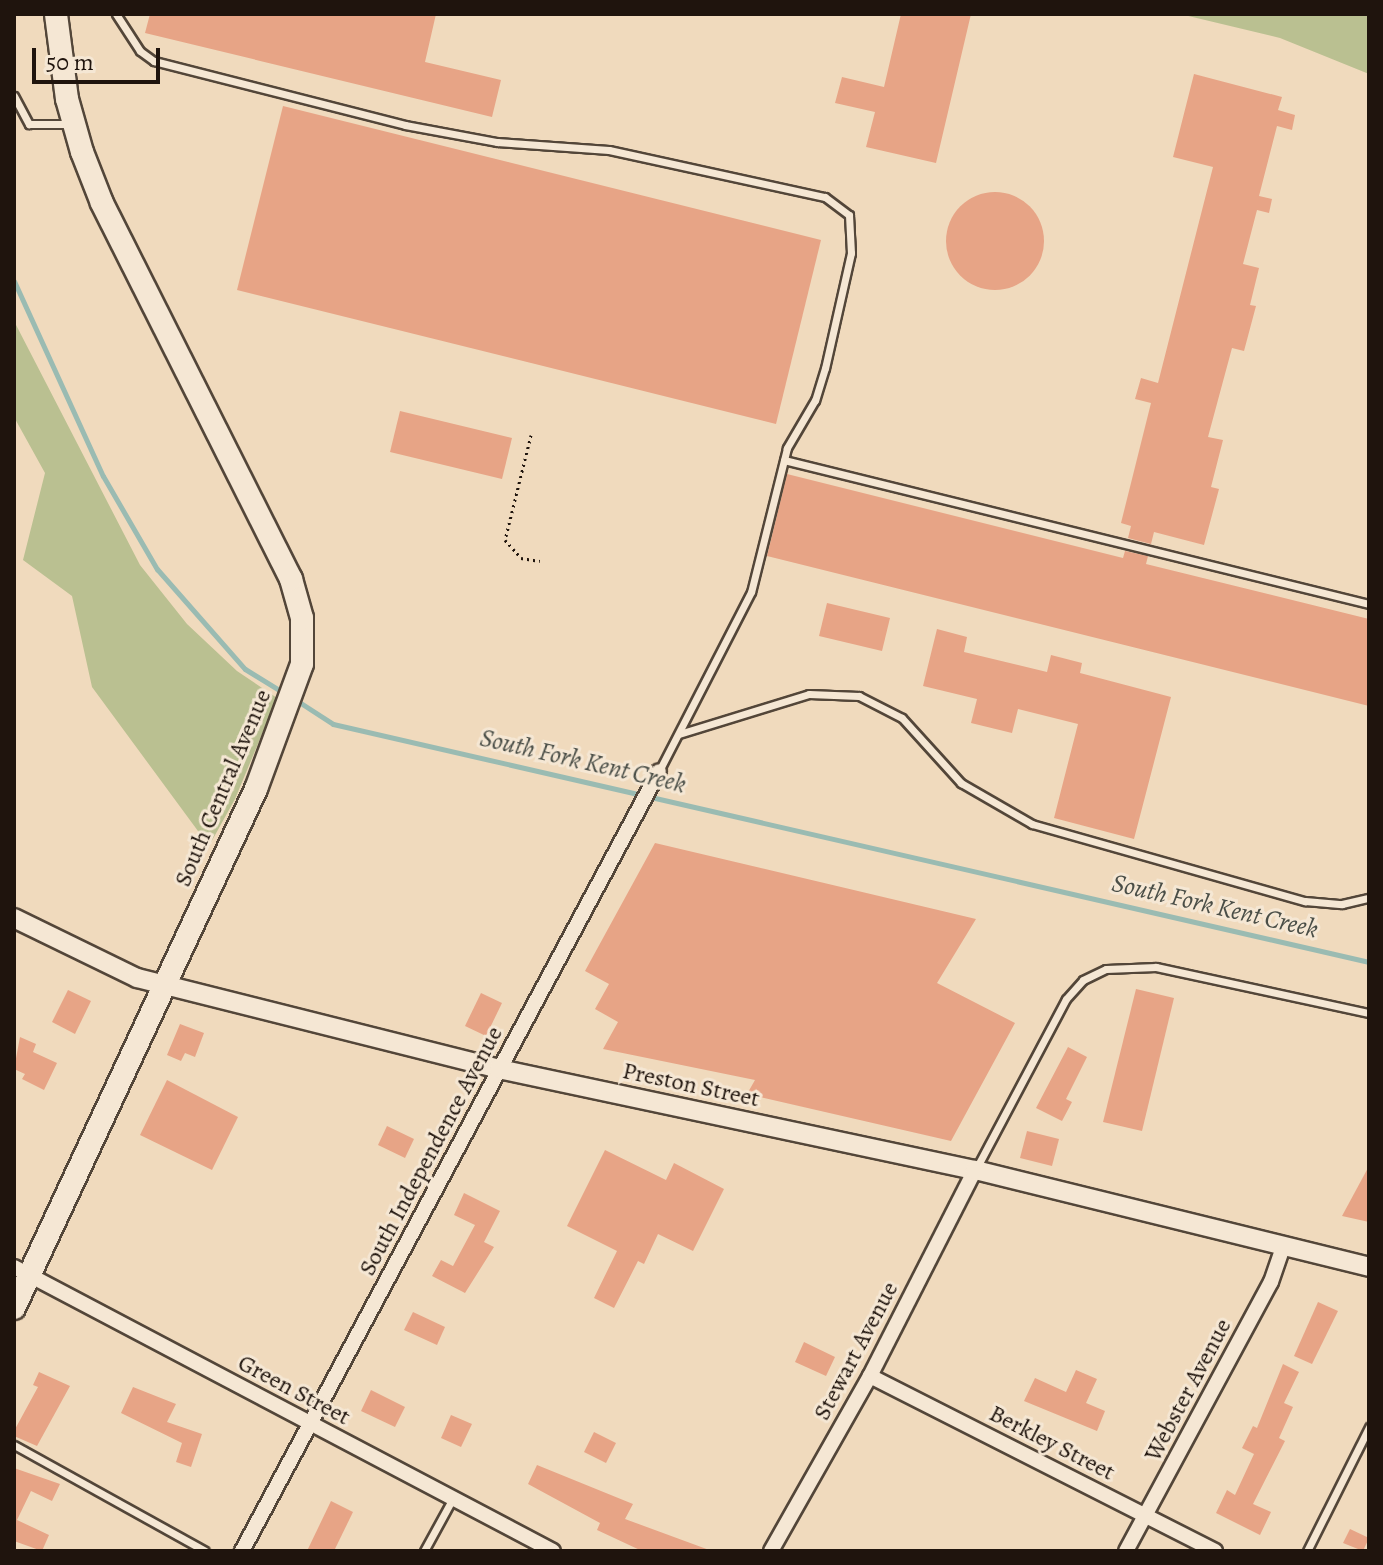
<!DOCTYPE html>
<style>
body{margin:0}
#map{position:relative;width:1383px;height:1565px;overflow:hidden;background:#f0dabd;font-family:Alegreya,serif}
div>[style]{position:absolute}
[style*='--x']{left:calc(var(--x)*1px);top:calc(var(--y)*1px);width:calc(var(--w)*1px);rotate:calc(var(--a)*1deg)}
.green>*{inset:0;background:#bac091}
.stream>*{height:5px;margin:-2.5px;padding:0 2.5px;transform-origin:2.5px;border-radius:2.5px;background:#9abbb2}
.building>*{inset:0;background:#e7a486}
.round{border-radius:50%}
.path>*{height:3px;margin-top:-1.5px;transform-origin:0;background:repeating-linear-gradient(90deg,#1f140d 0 2px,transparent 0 6px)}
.roads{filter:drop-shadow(2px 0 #534639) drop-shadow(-2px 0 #534639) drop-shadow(0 2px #534639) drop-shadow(0 -2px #534639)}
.service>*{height:7px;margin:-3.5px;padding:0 3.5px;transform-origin:3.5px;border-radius:3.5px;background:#f5e7d4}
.minor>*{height:14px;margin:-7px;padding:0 7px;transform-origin:7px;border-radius:7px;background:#f5e7d4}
.tertiary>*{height:18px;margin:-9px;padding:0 9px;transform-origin:9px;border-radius:9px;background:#f5e7d4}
.secondary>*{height:22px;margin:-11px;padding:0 11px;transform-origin:11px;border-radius:11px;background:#f5e7d4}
span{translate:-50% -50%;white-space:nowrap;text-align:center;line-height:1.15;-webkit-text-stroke:6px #f5e7d4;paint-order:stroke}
.street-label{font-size:24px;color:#1f140d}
.water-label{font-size:26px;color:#4a4e47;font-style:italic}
.frame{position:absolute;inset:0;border:16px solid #1f140d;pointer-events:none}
.scale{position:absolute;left:32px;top:48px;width:128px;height:36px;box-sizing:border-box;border:4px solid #1f140d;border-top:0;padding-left:10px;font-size:24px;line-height:28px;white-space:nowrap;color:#1f140d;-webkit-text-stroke:6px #f5e7d4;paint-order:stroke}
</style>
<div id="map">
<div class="green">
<div style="clip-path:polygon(1180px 14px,1369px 14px,1369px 74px,1280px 38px)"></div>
<div style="clip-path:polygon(14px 321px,140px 565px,187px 624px,237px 671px,277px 698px,235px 799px,209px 846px,92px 687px,72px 596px,23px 560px,45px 473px,14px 417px)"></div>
</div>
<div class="stream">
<div style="--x:14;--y:281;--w:214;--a:65.5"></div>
<div style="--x:103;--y:476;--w:108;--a:59.9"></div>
<div style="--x:157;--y:569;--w:133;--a:48.7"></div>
<div style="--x:245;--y:669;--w:46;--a:31.6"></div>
<div style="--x:296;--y:700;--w:44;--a:33"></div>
<div style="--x:333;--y:724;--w:1063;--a:12.94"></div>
</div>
<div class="building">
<div style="clip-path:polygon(150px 14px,436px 14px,425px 62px,501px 80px,492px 117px,145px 33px)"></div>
<div style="clip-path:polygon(901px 14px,971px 14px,936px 163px,866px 147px,875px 112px,835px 103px,842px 77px,884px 87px)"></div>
<div style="clip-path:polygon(1194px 74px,1282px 97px,1278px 110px,1295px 115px,1292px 130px,1277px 126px,1259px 196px,1272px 199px,1269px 213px,1257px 210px,1243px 264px,1259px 268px,1250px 305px,1256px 306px,1244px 351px,1232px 348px,1208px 437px,1223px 440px,1211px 487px,1219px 489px,1204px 545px,1154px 532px,1151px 544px,1128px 538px,1131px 526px,1121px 523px,1151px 403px,1135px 399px,1141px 378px,1158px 383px,1213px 167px,1173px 157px)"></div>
<div style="clip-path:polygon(283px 106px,821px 240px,776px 424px,237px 290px)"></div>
<div class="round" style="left:946px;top:192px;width:98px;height:98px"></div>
<div style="clip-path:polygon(400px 411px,512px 438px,502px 479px,390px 452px)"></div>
<div style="clip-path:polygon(787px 474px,1123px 558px,1125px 551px,1148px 556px,1146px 564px,1369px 619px,1369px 706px,767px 556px)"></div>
<div style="clip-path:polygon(827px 603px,890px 618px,882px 651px,819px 636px)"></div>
<div style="clip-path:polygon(937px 629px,967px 637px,964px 652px,1047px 672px,1051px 655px,1082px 663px,1080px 673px,1171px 697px,1134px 839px,1054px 818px,1078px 724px,1018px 709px,1012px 733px,971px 723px,977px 699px,923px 686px)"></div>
<div style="clip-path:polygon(655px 843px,976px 919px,937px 983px,1015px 1023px,951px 1141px,747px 1094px,755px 1080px,603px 1049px,618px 1022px,595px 1009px,609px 984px,585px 971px)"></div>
<div style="clip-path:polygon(1136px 989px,1174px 998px,1142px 1131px,1103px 1122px)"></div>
<div style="clip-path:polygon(68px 990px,91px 1001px,75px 1034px,52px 1022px)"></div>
<div style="clip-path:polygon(481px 993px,502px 1003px,486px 1036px,465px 1026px)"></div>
<div style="clip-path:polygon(180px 1024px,204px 1033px,195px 1057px,185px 1053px,181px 1061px,167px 1055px)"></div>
<div style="clip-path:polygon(20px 1037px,36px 1044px,33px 1052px,57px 1063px,44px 1090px,22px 1079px,25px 1074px,14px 1069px)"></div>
<div style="clip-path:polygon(1068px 1047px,1087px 1057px,1066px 1099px,1072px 1102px,1062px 1121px,1036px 1108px)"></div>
<div style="clip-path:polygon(167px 1080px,238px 1117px,212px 1170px,140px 1135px)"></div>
<div style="clip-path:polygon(387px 1126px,414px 1139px,405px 1158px,378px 1145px)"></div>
<div style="clip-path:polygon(1027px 1131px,1059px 1139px,1052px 1166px,1020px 1158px)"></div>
<div style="clip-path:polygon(605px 1150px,666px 1180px,674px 1163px,724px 1189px,693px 1251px,658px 1234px,644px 1264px,638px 1261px,614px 1308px,594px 1298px,617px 1251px,567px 1226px)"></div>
<div style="clip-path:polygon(1369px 1166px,1369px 1222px,1342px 1216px)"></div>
<div style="clip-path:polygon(464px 1193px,500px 1211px,484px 1242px,494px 1247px,465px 1293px,432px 1276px,441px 1260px,453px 1266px,475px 1225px,454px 1215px)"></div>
<div style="clip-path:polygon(1318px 1302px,1338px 1311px,1312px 1364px,1294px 1356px)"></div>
<div style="clip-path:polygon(413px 1312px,445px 1327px,437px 1345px,404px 1330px)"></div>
<div style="clip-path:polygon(804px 1342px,835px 1357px,826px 1376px,795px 1362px)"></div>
<div style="clip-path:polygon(1283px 1364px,1299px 1372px,1284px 1403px,1293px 1407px,1279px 1438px,1285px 1441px,1253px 1504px,1271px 1512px,1260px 1535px,1216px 1513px,1227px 1490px,1235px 1495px,1254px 1454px,1242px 1448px,1253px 1426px,1257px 1428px)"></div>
<div style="clip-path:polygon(1076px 1370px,1097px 1379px,1086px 1403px,1105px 1411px,1097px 1431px,1024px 1401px,1035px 1378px,1066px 1392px)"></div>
<div style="clip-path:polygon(39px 1372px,70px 1386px,37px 1446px,14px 1436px,14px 1431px,38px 1387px,33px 1385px)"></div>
<div style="clip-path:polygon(133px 1387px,176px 1404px,167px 1422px,202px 1434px,191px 1467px,176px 1462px,182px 1443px,121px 1413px)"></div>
<div style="clip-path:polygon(371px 1390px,405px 1407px,395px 1427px,361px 1411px)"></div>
<div style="clip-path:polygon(451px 1415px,472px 1424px,461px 1447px,441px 1438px)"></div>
<div style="clip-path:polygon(594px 1432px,616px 1443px,606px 1463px,584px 1452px)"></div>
<div style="clip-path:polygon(537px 1465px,633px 1504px,625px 1519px,712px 1551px,642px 1551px,597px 1530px,600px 1523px,528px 1484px)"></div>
<div style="clip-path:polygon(14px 1468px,60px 1484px,52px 1501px,31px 1491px,17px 1520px,49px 1535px,42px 1551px,14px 1541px)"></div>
<div style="clip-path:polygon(331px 1501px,353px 1512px,334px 1551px,307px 1551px)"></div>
<div style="clip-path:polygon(1350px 1529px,1369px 1538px,1363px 1551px,1343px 1543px)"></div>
</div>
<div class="path">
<div style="--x:531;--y:435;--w:108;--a:103.9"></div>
<div style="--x:505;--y:540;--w:24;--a:48"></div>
<div style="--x:521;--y:558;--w:19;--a:9"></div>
</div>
<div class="roads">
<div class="service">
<div style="--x:116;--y:14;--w:44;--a:57"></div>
<div style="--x:140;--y:51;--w:17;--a:36"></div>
<div style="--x:154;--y:61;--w:259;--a:14.3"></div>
<div style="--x:405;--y:125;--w:94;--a:10.5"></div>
<div style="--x:497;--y:142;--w:112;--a:4.1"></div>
<div style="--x:609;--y:150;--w:221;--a:12.3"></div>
<div style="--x:825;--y:197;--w:30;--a:37"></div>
<div style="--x:849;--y:215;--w:38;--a:87"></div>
<div style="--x:851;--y:253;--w:118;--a:102.7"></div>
<div style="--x:825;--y:368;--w:34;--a:107"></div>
<div style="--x:815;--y:400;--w:56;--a:120.3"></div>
<div style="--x:787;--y:448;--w:148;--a:104"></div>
<div style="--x:751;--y:592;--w:201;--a:117.2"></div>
<div style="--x:14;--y:96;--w:32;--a:62"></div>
<div style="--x:29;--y:124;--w:41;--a:0"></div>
<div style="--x:784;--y:460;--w:602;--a:13.83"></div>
<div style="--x:679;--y:734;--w:136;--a:-17.1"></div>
<div style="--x:809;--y:694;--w:50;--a:2.3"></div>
<div style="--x:859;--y:696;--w:48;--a:27.1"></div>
<div style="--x:902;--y:718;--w:88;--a:47.8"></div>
<div style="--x:961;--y:783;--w:82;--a:30"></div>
<div style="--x:1032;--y:824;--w:284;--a:15.8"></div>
<div style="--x:1305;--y:901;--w:37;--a:5"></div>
<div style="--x:1342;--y:904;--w:28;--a:-13"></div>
<div style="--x:977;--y:1167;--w:190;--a:-62.1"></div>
<div style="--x:1066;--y:999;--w:25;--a:-48"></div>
<div style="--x:1083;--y:980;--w:25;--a:-26"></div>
<div style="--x:1106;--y:969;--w:50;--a:-2.3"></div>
<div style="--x:1156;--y:967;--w:218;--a:12.2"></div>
<div style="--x:14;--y:1445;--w:218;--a:29"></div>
<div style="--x:424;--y:1551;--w:60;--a:-61.3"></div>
<div style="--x:1307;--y:1551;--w:139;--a:-63.4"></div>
</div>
<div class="minor">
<div style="--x:14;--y:1267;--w:609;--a:27.78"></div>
<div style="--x:870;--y:1376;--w:387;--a:26.9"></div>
<div style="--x:242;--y:1551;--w:884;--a:-61.87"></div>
<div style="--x:771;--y:1551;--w:201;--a:-60.5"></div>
<div style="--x:870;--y:1376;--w:231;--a:-63"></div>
<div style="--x:1126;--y:1551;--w:306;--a:-61.7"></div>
<div style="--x:1271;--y:1282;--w:37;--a:-71"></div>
</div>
<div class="tertiary">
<div style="--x:14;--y:918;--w:137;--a:26"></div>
<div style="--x:137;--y:978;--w:373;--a:14.1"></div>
<div style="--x:499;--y:1069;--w:487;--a:12"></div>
<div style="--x:975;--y:1170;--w:406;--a:13.8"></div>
</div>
<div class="secondary">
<div style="--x:14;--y:1308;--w:573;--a:-65"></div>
<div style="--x:256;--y:789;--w:133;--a:-69.8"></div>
<div style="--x:302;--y:664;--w:46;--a:-90"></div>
<div style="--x:302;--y:618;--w:41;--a:-105.8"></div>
<div style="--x:291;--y:579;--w:421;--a:-116.7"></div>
<div style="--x:102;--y:203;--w:55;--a:-111.4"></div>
<div style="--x:82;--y:152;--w:55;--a:-105.8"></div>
<div style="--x:67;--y:99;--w:86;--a:-97.4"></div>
</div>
</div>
<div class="street-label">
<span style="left:223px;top:788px;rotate:-67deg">South Central Avenue</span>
<span style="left:691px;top:1085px;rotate:12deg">Preston Street</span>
<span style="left:431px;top:1151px;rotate:-62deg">South Independence Avenue</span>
<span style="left:856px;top:1351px;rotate:-62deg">Stewart Avenue</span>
<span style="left:294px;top:1390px;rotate:28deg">Green Street</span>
<span style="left:1188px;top:1390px;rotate:-62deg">Webster Avenue</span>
<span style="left:1052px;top:1443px;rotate:27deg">Berkley Street</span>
</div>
<div class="water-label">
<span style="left:583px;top:761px;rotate:13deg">South Fork Kent Creek</span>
<span style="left:1215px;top:906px;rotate:13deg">South Fork Kent Creek</span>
</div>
<div class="frame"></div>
<div class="scale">50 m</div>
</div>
